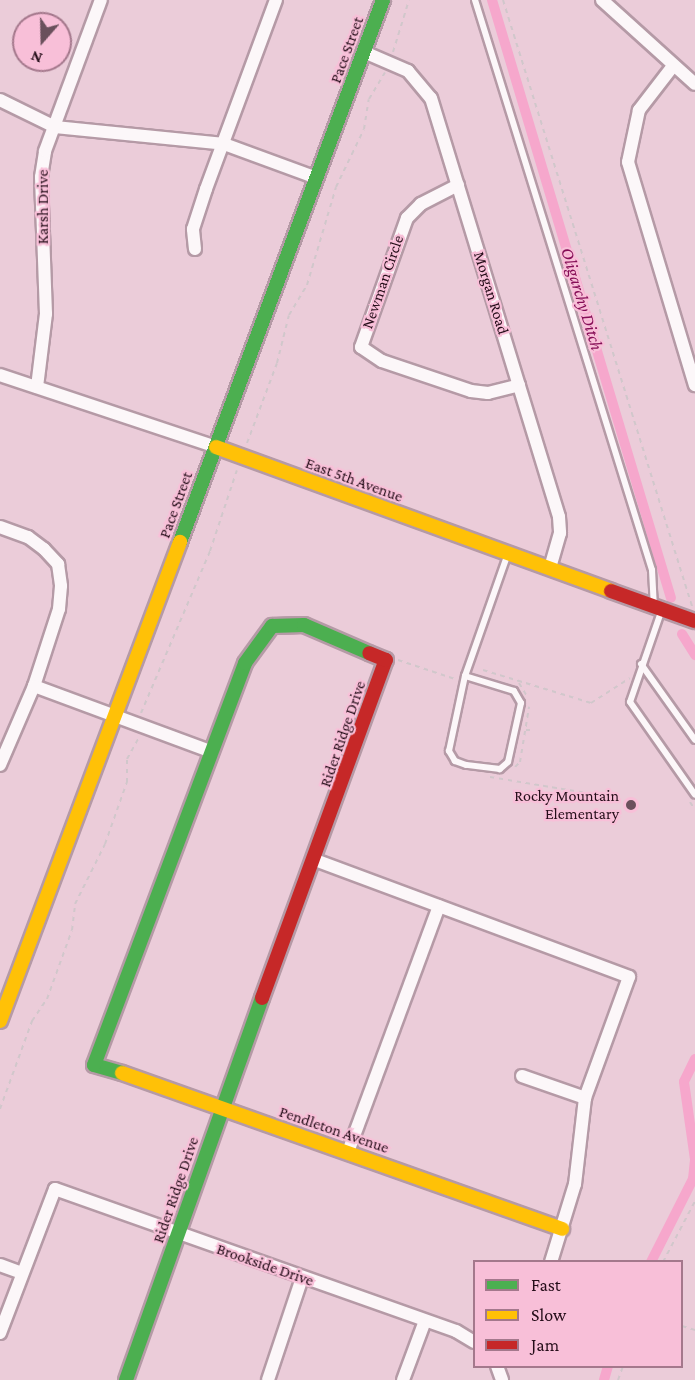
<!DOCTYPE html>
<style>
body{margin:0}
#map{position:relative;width:695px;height:1380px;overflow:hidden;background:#ebccd9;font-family:"Crimson Pro",serif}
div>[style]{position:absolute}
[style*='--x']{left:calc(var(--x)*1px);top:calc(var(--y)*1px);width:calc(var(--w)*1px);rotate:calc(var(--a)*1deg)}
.canal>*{height:10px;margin:-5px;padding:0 5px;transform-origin:5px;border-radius:5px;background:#f6a7cc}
.path>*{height:2px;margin-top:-1px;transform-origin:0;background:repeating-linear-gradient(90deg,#d1c7cb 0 4.5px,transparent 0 9px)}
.roads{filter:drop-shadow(2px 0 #b59aa6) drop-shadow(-2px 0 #b59aa6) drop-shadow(0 2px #b59aa6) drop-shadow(0 -2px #b59aa6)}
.lane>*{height:6px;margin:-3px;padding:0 3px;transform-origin:3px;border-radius:3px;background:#fcf7f9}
.street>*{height:12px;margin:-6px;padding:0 6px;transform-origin:6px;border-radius:6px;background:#fcf7f9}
.fast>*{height:14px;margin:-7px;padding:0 7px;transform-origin:7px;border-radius:7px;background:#4caf50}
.slow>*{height:14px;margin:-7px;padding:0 7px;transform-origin:7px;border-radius:7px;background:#ffc107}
.jam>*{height:14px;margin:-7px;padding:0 7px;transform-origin:7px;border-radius:7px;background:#c62828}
.dots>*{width:16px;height:16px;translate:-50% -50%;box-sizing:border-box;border:3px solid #f8bfd8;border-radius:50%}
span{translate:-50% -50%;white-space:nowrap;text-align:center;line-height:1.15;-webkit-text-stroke:4.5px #f8bfd8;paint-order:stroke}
.street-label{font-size:16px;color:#250d19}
.poi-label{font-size:16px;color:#250d19}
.right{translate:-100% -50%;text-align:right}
.water-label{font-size:18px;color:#860e57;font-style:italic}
.legend{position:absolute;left:473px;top:1260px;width:210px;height:108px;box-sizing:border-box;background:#f8bfd8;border:2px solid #a4788c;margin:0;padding:8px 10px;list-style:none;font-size:18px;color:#250d19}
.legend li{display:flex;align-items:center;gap:12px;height:30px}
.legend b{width:30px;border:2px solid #a4788c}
.north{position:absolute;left:12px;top:12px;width:60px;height:60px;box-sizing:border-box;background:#f8bfd8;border:2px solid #a4788c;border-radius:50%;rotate:200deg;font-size:16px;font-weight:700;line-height:24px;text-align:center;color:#250d19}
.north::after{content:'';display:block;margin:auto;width:21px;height:27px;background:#6a505c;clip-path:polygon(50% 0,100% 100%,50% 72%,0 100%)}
</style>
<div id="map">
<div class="canal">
<div style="--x:492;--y:0;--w:624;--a:73.34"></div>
<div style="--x:682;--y:634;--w:25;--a:58"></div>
<div style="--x:695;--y:1059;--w:25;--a:116"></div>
<div style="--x:684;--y:1082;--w:78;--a:81.9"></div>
<div style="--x:651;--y:1262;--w:93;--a:-63.2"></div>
<div style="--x:693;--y:1179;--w:19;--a:-84"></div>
<div style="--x:604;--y:1380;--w:15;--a:-74"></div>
</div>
<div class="path">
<div style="--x:503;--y:0;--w:635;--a:72.68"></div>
<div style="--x:393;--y:52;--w:54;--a:-72.9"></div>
<div style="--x:247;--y:443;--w:85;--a:-69.4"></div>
<div style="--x:277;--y:363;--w:49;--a:-76"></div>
<div style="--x:289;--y:315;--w:35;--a:-59"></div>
<div style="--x:307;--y:285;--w:102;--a:-73.5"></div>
<div style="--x:336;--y:187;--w:64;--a:-64.2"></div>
<div style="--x:364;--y:129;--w:30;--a:-81"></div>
<div style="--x:369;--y:99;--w:31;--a:-59"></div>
<div style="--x:398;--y:660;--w:60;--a:18.4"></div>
<div style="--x:483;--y:670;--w:113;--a:17"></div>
<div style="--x:591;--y:703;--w:46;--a:-32.7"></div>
<div style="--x:519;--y:683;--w:17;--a:59"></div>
<div style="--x:141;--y:713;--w:176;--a:-66.9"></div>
<div style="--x:210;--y:551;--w:85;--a:-71.6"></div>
<div style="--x:526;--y:730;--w:9;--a:0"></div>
<div style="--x:515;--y:767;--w:7;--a:-45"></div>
<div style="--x:520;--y:762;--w:56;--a:-80.7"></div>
<div style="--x:490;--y:777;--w:98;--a:9.4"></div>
<div style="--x:690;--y:802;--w:9;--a:58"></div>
<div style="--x:0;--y:1109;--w:94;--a:-70"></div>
<div style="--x:32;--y:1021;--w:27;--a:-56"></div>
<div style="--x:47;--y:999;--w:73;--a:-70.1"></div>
<div style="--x:72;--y:930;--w:26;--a:-83"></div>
<div style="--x:75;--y:904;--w:67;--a:-63.4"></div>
<div style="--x:105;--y:844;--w:66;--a:-70.5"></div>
<div style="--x:127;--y:782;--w:23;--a:-90"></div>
<div style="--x:127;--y:759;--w:25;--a:-61"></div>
<div style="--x:663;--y:1262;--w:69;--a:-62.3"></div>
<div style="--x:682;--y:1326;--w:14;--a:17"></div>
<div style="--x:618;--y:1380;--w:15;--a:-70"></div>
</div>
<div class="roads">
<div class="lane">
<div style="--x:475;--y:0;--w:597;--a:72.75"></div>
<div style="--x:652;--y:570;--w:33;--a:87"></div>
<div style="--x:661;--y:612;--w:95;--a:109"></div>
<div style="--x:630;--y:702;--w:113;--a:55"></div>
<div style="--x:641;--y:664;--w:93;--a:54.6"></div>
<div style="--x:465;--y:676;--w:51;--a:17"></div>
<div style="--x:514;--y:691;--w:14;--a:60"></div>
<div style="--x:521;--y:703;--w:60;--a:102.4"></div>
<div style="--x:508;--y:762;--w:11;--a:139"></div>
<div style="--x:500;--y:769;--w:34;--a:-173"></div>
<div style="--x:466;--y:765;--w:12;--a:-160"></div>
<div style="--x:455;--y:761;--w:12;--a:-121"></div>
<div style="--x:449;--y:751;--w:77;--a:-78"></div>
<div style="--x:465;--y:676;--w:127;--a:-70.7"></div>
</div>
<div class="street">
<div style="--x:602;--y:0;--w:125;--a:42.1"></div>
<div style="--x:364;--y:52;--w:48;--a:23.4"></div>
<div style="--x:408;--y:71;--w:35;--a:50"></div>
<div style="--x:431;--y:98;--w:438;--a:73"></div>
<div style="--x:559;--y:517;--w:16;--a:86"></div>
<div style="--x:560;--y:533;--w:36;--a:106"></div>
<div style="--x:673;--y:66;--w:56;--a:127.7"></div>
<div style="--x:639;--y:110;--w:53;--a:101.9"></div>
<div style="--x:628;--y:162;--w:233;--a:73.3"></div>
<div style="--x:0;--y:100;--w:61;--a:26.1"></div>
<div style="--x:55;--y:127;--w:170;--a:5.7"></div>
<div style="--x:224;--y:144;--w:99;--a:20.1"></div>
<div style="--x:458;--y:185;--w:42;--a:152.8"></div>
<div style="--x:421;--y:204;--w:20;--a:135"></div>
<div style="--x:407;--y:218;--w:137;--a:109.6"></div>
<div style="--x:361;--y:347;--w:25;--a:34"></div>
<div style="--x:382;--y:361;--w:94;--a:18.6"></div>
<div style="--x:471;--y:391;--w:17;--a:7"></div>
<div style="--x:488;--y:393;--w:32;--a:-14"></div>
<div style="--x:195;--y:249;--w:20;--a:-96"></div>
<div style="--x:193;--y:229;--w:42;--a:-72"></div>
<div style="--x:206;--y:189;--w:202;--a:-69.7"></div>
<div style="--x:0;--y:375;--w:228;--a:18.4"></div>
<div style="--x:37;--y:387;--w:74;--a:-83"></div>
<div style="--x:46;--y:314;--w:137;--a:-92.1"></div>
<div style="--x:41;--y:177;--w:26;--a:-81"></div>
<div style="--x:45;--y:151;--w:161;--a:-69.7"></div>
<div style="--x:0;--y:527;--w:30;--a:20"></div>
<div style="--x:28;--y:537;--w:20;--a:37"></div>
<div style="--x:44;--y:549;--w:21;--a:47"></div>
<div style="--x:58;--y:564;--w:22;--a:82"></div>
<div style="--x:61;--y:586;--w:23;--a:95"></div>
<div style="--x:59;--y:609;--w:81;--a:108"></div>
<div style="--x:34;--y:686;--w:86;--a:113.3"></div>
<div style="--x:34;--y:686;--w:190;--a:20.3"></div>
<div style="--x:315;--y:860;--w:335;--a:20.4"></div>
<div style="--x:629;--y:977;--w:129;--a:110"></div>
<div style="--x:585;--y:1098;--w:87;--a:96.6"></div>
<div style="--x:575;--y:1184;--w:82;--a:107.1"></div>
<div style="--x:522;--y:1076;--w:67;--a:19.2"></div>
<div style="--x:348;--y:1152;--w:262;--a:-69.7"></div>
<div style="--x:0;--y:1265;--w:23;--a:20"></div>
<div style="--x:0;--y:1333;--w:154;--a:-69.1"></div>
<div style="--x:55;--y:1189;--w:425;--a:19.5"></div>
<div style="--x:456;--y:1331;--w:21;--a:31"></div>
<div style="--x:497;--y:1366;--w:15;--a:70"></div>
<div style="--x:268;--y:1380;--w:108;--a:-71.6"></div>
<div style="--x:403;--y:1380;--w:63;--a:-69.6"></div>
</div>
<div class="fast">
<div style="--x:180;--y:542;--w:579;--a:-69.47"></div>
<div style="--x:122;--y:1073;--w:29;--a:-164"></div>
<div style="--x:94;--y:1065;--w:429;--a:-69.4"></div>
<div style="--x:245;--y:663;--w:46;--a:-53.9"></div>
<div style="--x:272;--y:626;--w:32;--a:-2"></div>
<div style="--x:304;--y:625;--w:71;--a:23.3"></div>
<div style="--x:126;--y:1380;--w:405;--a:-70.4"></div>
</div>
<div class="slow">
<div style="--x:216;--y:447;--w:420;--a:20"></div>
<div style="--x:0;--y:1021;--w:512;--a:-69.4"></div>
<div style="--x:122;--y:1073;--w:467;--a:19.5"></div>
</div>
<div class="jam">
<div style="--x:611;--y:591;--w:89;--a:19.7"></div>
<div style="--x:262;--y:998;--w:360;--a:-69.9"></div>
<div style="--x:386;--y:660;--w:18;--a:-158"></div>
</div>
</div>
<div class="dots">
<div style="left:631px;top:805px;background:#6a505c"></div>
</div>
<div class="street-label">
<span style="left:347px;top:50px;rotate:-70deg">Pace Street</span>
<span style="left:43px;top:207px;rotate:-90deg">Karsh Drive</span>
<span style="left:383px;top:282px;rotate:-71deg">Newman Circle</span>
<span style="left:491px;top:293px;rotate:73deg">Morgan Road</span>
<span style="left:354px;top:480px;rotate:20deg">East 5th Avenue</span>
<span style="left:176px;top:505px;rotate:-70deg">Pace Street</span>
<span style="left:343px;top:734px;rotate:-71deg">Rider Ridge Drive</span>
<span style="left:334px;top:1130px;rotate:19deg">Pendleton Avenue</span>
<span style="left:176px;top:1190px;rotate:-71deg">Rider Ridge Drive</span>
<span style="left:265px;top:1265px;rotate:19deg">Brookside Drive</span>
</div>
<div class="poi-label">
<span class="right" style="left:619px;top:805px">Rocky Mountain<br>Elementary</span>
</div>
<div class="water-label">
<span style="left:582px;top:299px;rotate:73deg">Oligarchy Ditch</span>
</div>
<ul class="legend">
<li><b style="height:8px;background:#4caf50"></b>Fast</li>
<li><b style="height:8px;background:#ffc107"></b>Slow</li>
<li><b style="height:8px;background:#c62828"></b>Jam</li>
</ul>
<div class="north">N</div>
</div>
